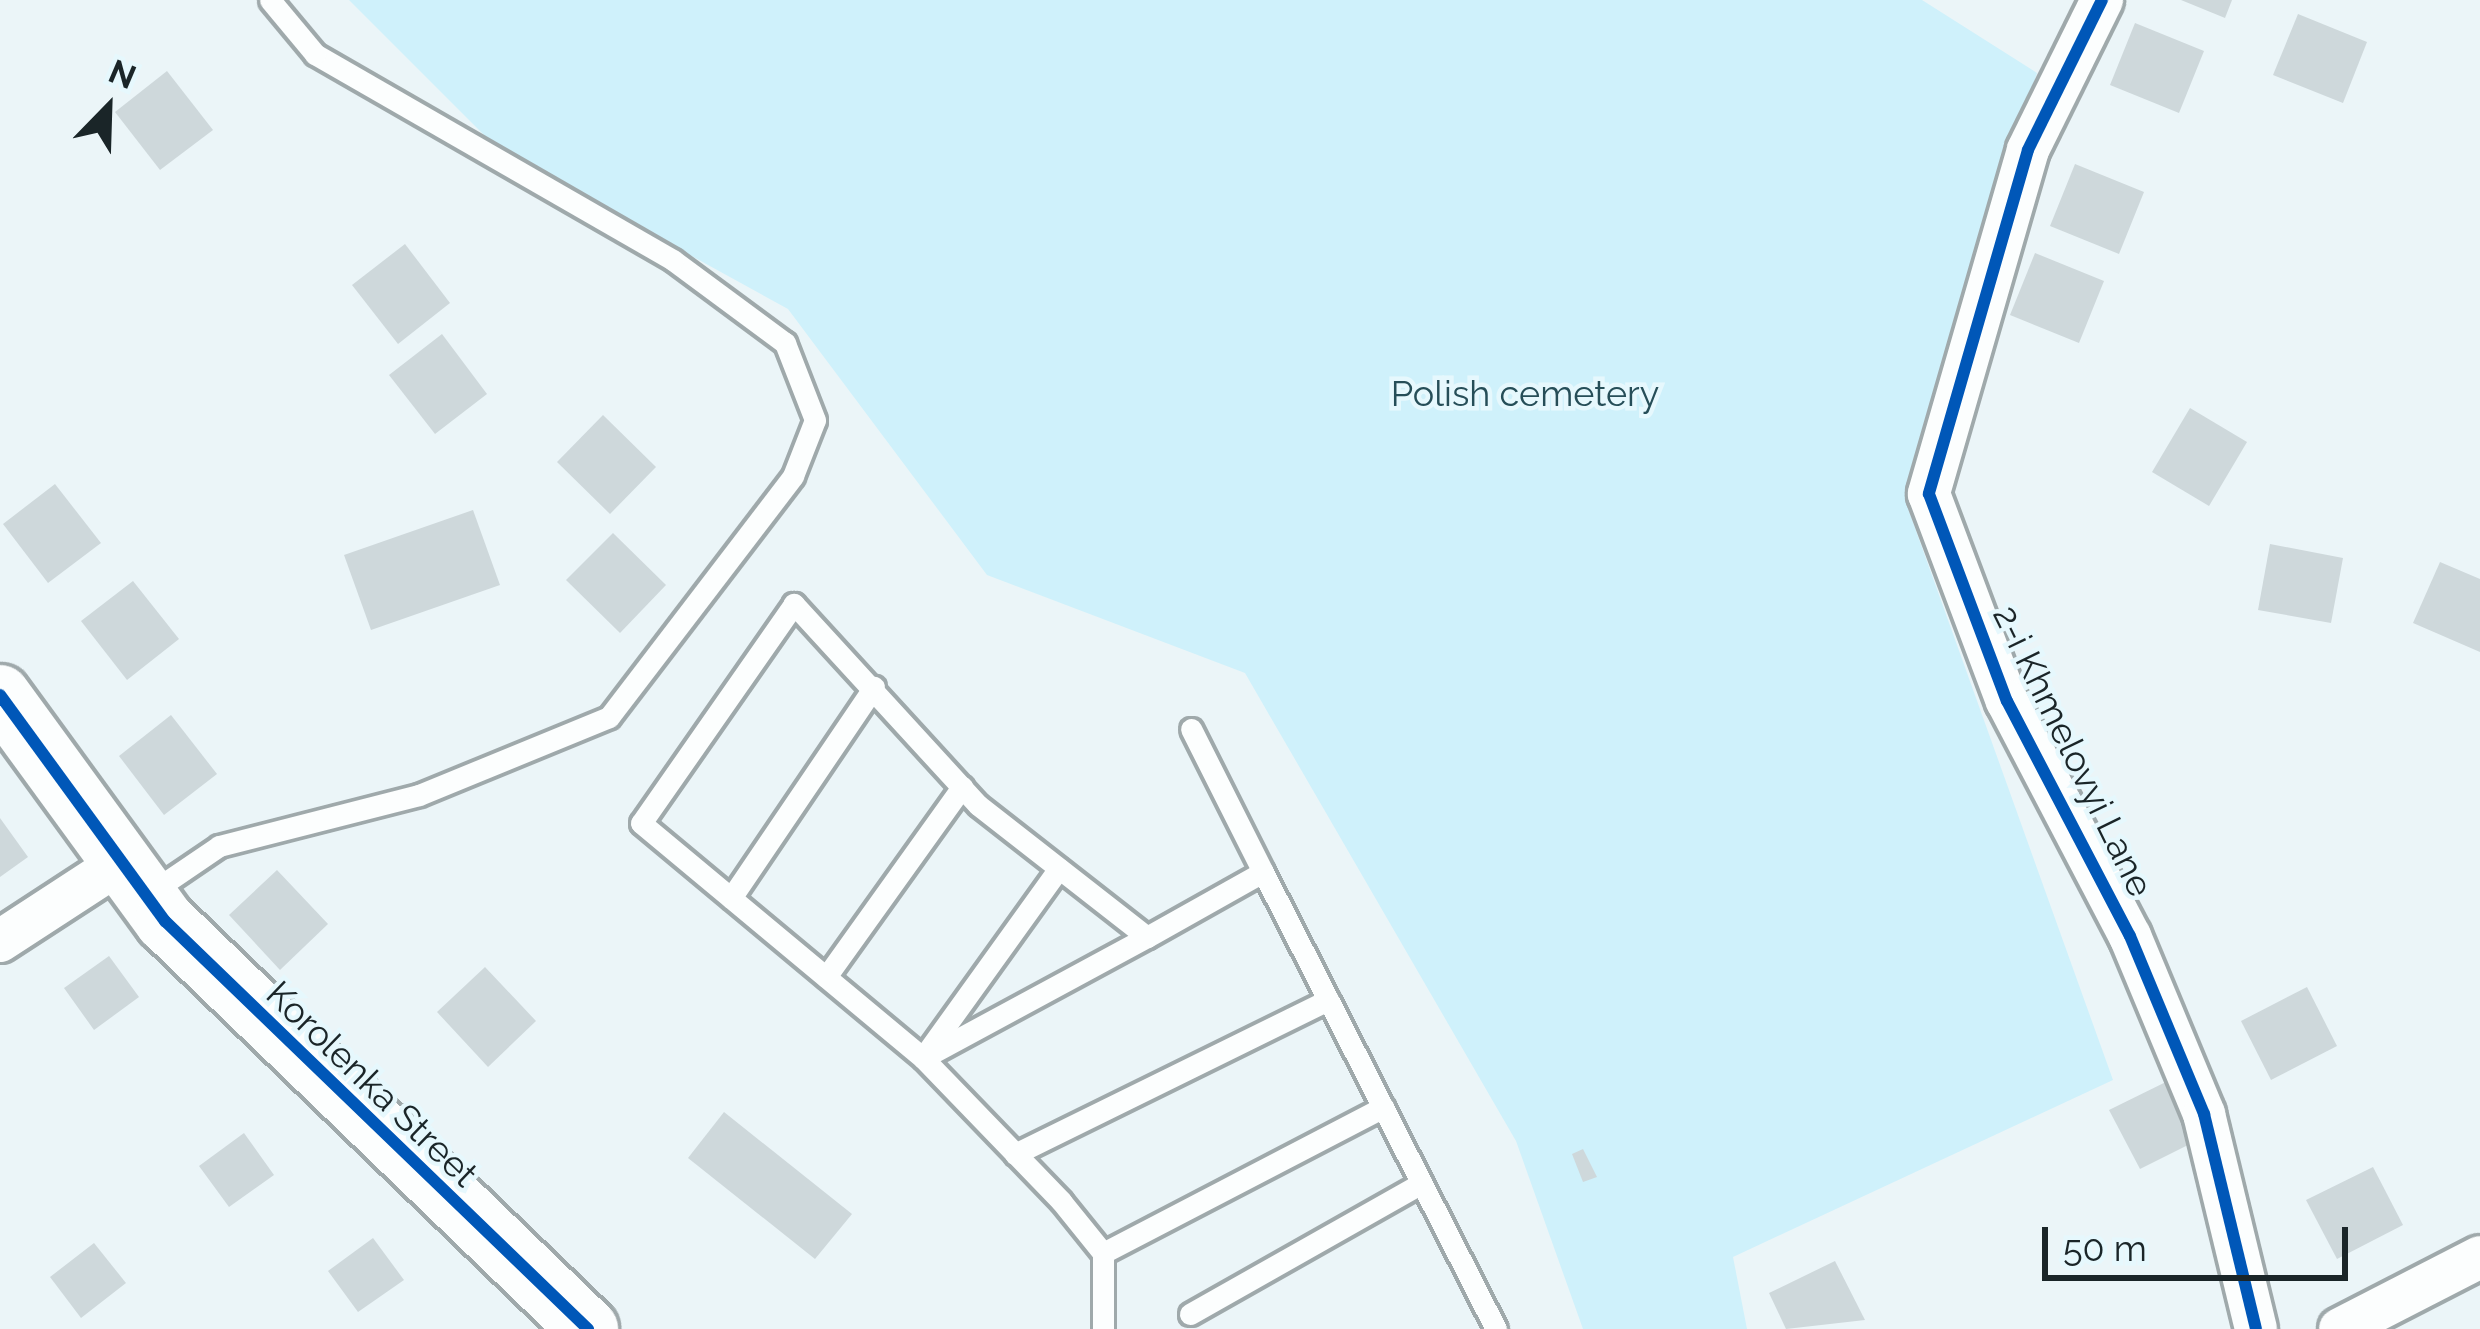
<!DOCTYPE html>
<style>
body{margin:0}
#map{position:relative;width:2480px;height:1329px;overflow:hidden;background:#ebf5f8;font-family:Raleway,sans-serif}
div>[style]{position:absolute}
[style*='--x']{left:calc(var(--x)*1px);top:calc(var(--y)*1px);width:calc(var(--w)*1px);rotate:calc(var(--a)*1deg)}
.green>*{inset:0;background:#cff1fb}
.building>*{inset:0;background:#ced8db}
.roads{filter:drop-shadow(3px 0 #9fa9ab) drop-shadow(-3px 0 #9fa9ab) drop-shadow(0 3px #9fa9ab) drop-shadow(0 -3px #9fa9ab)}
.lane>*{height:21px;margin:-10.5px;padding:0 10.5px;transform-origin:10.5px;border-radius:10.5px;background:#fcfefe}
.street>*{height:42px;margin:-21px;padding:0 21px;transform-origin:21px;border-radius:21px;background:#fcfefe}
.secondary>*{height:60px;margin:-30px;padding:0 30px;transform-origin:30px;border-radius:30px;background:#fcfefe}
.cycleway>*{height:12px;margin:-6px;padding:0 6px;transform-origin:6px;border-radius:6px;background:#0057b8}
span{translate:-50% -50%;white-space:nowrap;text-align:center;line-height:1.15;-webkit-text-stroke:9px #e6f8fd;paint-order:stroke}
.park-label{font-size:36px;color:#264e58}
.street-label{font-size:36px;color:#1a2528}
.north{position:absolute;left:48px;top:48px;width:120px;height:120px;-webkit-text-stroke:9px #e6f8fd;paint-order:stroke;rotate:23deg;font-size:33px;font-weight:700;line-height:48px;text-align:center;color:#1a2528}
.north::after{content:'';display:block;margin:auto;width:42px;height:54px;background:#1a2528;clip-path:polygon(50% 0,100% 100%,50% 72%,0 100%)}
.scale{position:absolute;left:2042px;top:1227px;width:306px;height:54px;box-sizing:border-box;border:6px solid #1a2528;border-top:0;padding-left:15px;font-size:36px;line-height:42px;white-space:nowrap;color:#1a2528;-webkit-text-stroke:9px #e6f8fd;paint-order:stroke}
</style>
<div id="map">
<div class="green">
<div style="clip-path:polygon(349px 0,1922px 0,2037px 73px,1905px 500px,2113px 1080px,1733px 1257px,1747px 1329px,1583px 1329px,1516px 1141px,1245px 673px,987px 575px,788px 309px,499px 150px)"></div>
</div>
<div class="building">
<div style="clip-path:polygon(2181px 0,2232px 0,2225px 18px)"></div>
<div style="clip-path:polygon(2298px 14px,2367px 42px,2343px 103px,2273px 75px)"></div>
<div style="clip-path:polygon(2135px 23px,2204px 51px,2179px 113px,2110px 85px)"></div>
<div style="clip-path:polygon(167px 71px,213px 130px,160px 170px,115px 112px)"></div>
<div style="clip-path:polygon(2075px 164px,2144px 192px,2119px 254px,2050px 226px)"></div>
<div style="clip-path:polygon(405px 244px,450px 303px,398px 344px,352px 285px)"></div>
<div style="clip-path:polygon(2035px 253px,2104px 281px,2079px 343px,2010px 315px)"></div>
<div style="clip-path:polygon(442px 334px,487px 394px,435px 434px,389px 375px)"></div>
<div style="clip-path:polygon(2190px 408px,2247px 442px,2209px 506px,2152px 472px)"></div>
<div style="clip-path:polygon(603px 415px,656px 467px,610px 514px,557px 462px)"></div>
<div style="clip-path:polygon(55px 484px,101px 543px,48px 583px,3px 524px)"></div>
<div style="clip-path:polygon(473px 510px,500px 585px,371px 630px,344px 555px)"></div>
<div style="clip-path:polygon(613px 533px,666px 585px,620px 633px,566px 580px)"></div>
<div style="clip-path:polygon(2270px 544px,2343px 558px,2331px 623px,2258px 610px)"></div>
<div style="clip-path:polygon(2440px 562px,2480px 579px,2480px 652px,2413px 623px)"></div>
<div style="clip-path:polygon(133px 581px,179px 639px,127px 680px,81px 621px)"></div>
<div style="clip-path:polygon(171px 715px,217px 774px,164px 815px,119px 756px)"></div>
<div style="clip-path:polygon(0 818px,28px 857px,0 877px)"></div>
<div style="clip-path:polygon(277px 870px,328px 924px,280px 970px,229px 915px)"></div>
<div style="clip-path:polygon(109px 956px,139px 997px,94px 1030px,64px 988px)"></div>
<div style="clip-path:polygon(485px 967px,536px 1021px,488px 1067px,437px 1012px)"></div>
<div style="clip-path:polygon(2307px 987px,2337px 1046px,2271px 1080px,2241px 1021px)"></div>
<div style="clip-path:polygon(2176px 1077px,2206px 1136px,2140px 1169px,2109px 1110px)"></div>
<div style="clip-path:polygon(724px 1112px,852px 1214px,815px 1259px,688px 1158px)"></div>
<div style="clip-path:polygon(244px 1133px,274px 1175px,229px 1207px,199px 1166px)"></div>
<div style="clip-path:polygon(1583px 1149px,1597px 1177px,1583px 1182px,1572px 1154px)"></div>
<div style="clip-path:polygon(2373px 1167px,2403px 1225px,2337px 1259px,2306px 1200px)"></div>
<div style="clip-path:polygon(373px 1238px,404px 1280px,358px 1312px,328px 1271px)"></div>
<div style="clip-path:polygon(94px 1243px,126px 1283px,81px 1318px,50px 1277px)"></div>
<div style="clip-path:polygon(1835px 1261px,1865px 1320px,1786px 1329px,1769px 1293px)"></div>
</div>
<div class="roads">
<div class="lane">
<div style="--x:1263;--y:872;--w:513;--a:62.99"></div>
<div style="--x:147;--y:895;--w:87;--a:-34.2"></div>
<div style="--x:219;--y:846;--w:206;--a:-14.3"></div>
<div style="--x:419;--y:795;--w:205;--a:-22.3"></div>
<div style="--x:609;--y:717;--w:303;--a:-52.6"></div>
<div style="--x:793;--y:476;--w:60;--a:-68.6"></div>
<div style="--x:815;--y:420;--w:83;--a:-111.3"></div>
<div style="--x:785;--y:343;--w:139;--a:-143.5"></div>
<div style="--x:673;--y:260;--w:413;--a:-150.1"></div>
<div style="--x:315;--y:54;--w:70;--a:-129.8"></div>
<div style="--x:731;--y:898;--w:255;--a:-55.9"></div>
<div style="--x:1147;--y:937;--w:133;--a:-29.3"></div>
<div style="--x:1263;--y:872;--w:160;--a:-116.7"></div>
<div style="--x:826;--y:977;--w:234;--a:-54.4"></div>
<div style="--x:927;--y:1052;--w:226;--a:-54.3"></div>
<div style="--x:923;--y:1058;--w:255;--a:-28.4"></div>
<div style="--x:1147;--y:937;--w:214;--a:-142"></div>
<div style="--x:978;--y:805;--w:273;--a:-132.5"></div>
<div style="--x:794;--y:604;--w:267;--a:124.9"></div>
<div style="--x:641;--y:823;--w:367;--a:39.8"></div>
<div style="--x:923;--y:1058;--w:199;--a:46"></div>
<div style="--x:1061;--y:1201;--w:67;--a:51.1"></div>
<div style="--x:1103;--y:1253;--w:76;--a:90"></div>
<div style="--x:1015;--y:1154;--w:349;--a:-26.2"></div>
<div style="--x:1103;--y:1253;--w:316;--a:-27.5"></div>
<div style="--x:1190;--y:1314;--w:266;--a:-29.5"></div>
</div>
<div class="street">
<div style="--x:2102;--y:0;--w:167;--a:116.3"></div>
<div style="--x:2028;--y:150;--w:358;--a:106.1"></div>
<div style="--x:1929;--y:494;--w:221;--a:69.4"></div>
<div style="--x:2007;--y:701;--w:265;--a:62.4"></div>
<div style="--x:2130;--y:936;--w:193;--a:67.4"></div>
<div style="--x:2204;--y:1114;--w:221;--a:76.4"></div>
<div style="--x:0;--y:941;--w:145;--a:-33.1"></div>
<div style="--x:2340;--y:1329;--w:157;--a:-27.2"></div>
</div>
<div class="secondary">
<div style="--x:0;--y:695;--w:280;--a:53.9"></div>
<div style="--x:165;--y:921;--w:588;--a:43.97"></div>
</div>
</div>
<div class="cycleway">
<div style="--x:2102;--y:0;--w:167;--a:116.3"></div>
<div style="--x:2028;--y:150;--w:358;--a:106.1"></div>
<div style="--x:1929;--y:494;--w:221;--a:69.4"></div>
<div style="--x:2007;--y:701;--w:265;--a:62.4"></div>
<div style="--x:2130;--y:936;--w:193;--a:67.4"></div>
<div style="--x:2204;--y:1114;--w:221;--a:76.4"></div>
<div style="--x:0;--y:695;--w:280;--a:53.9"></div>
<div style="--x:165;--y:921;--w:588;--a:43.97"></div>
</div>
<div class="park-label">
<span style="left:1525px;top:394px">Polish cemetery</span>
</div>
<div class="street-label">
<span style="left:2073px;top:751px;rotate:64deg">2-i Khmelovyi Lane</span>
<span style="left:372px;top:1084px;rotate:44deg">Korolenka Street</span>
</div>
<div class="north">N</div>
<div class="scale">50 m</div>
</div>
